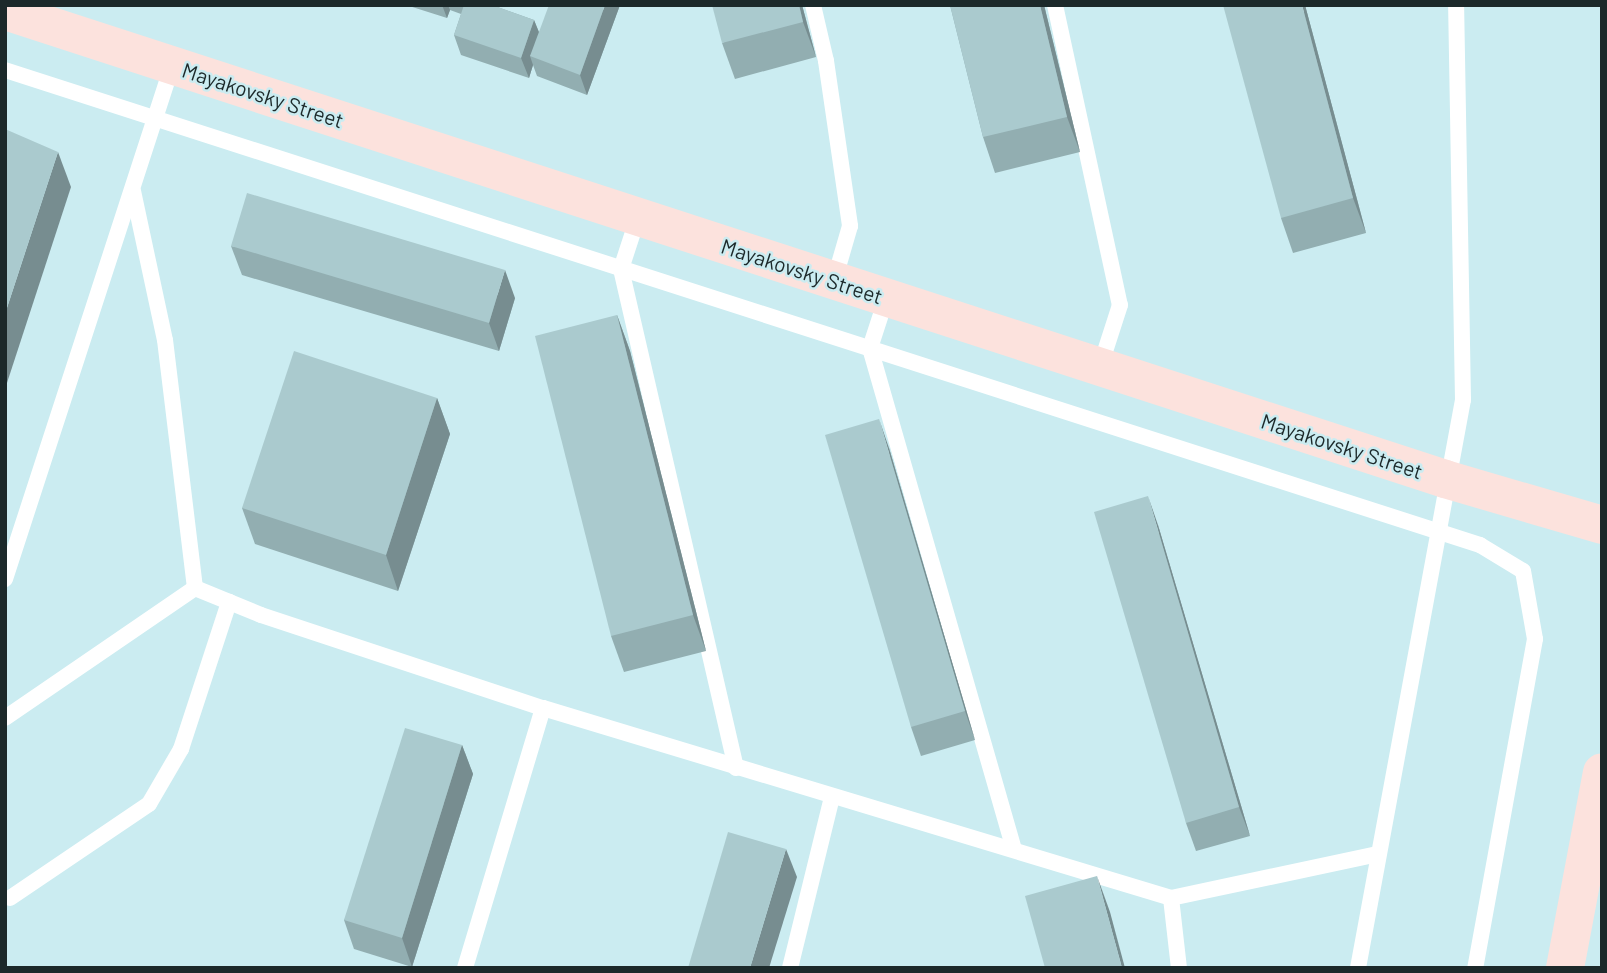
<!DOCTYPE html>
<style>
body{margin:0}
#map{position:relative;width:1607px;height:973px;overflow:hidden;background:#cbecf1;font-family:Barlow,sans-serif}
div>[style]{position:absolute}
[style*='--x']{left:calc(var(--x)*1px);top:calc(var(--y)*1px);width:calc(var(--w)*1px);rotate:calc(var(--a)*1deg)}
.lane>*{height:16px;margin:-8px;padding:0 8px;transform-origin:8px;border-radius:8px;background:#fff}
.secondary>*{height:38px;margin:-19px;padding:0 19px;transform-origin:19px;border-radius:19px;background:#fce2dd}
.wall>*{inset:0;background:#92aeb1}
.shaded-wall>*{inset:0;background:#778d90}
.building>*{inset:0;background:#aacace}
span{translate:-50% -50%;white-space:nowrap;text-align:center;line-height:1.15;-webkit-text-stroke:5px #cbecf1;paint-order:stroke}
.street-label{font-size:21px;color:#1c292a}
.frame{position:absolute;inset:0;border:7px solid #1c292a;pointer-events:none}
</style>
<div id="map">
<div class="lane">
<div style="--x:813;--y:5;--w:57;--a:76.9"></div>
<div style="--x:826;--y:61;--w:167;--a:81.7"></div>
<div style="--x:850;--y:226;--w:57;--a:106.2"></div>
<div style="--x:1055;--y:5;--w:307;--a:77.8"></div>
<div style="--x:1120;--y:305;--w:65;--a:107.9"></div>
<div style="--x:5;--y:70;--w:1550;--a:17.85"></div>
<div style="--x:1480;--y:545;--w:50;--a:31.2"></div>
<div style="--x:1523;--y:571;--w:69;--a:80"></div>
<div style="--x:1535;--y:639;--w:334;--a:100.3"></div>
<div style="--x:133;--y:191;--w:152;--a:77.9"></div>
<div style="--x:165;--y:340;--w:250;--a:83.1"></div>
<div style="--x:195;--y:588;--w:71;--a:22.2"></div>
<div style="--x:261;--y:615;--w:297;--a:18.3"></div>
<div style="--x:543;--y:708;--w:271;--a:106.7"></div>
<div style="--x:638;--y:217;--w:55;--a:108.1"></div>
<div style="--x:621;--y:269;--w:512;--a:77.02"></div>
<div style="--x:886;--y:299;--w:52;--a:108.1"></div>
<div style="--x:870;--y:348;--w:518;--a:73.98"></div>
<div style="--x:5;--y:579;--w:539;--a:-71.97"></div>
<div style="--x:543;--y:708;--w:656;--a:16.83"></div>
<div style="--x:1171;--y:898;--w:212;--a:-12"></div>
<div style="--x:5;--y:718;--w:230;--a:-34.4"></div>
<div style="--x:10;--y:898;--w:168;--a:-34.1"></div>
<div style="--x:149;--y:804;--w:64;--a:-59.8"></div>
<div style="--x:181;--y:749;--w:155;--a:-71.9"></div>
<div style="--x:1171;--y:898;--w:70;--a:83.5"></div>
<div style="--x:790;--y:968;--w:176;--a:-76.2"></div>
<div style="--x:1358;--y:968;--w:578;--a:-79.53"></div>
<div style="--x:1463;--y:400;--w:395;--a:-91"></div>
</div>
<div class="secondary">
<div style="--x:5;--y:11;--w:1514;--a:18"></div>
<div style="--x:1445;--y:479;--w:164;--a:16.3"></div>
<div style="--x:1565;--y:968;--w:199;--a:-79.3"></div>
</div>
<div class="wall">
<div style="clip-path:polygon(406px 5px,492px 5px,534px 20px,539px 32px,620px 5px,587px 95px,537px 76px,533px 65px,529px 78px,461px 55px,454px 35px,461px 14px,450px 10px,447px 18px)"></div>
<div style="clip-path:polygon(802px 5px,816px 57px,735px 79px,722px 43px)"></div>
<div style="clip-path:polygon(950px 5px,1044px 5px,1080px 152px,995px 173px,983px 137px)"></div>
<div style="clip-path:polygon(1305px 5px,1366px 233px,1293px 253px,1281px 218px)"></div>
<div style="clip-path:polygon(231px 246px,515px 298px,499px 351px,242px 275px)"></div>
<div style="clip-path:polygon(617px 315px,630px 351px,706px 651px,624px 672px,611px 636px)"></div>
<div style="clip-path:polygon(437px 398px,450px 434px,398px 591px,255px 544px,242px 508px)"></div>
<div style="clip-path:polygon(889px 448px,975px 740px,921px 756px,911px 727px)"></div>
<div style="clip-path:polygon(1158px 525px,1250px 836px,1196px 851px,1186px 823px)"></div>
<div style="clip-path:polygon(462px 745px,473px 774px,412px 967px,354px 949px,344px 920px)"></div>
</div>
<div class="shaded-wall">
<div style="clip-path:polygon(442px 5px,448px 5px,450px 10px,447px 18px)"></div>
<div style="clip-path:polygon(605px 5px,620px 5px,587px 95px,580px 75px)"></div>
<div style="clip-path:polygon(799px 5px,802px 5px,816px 57px,803px 22px)"></div>
<div style="clip-path:polygon(1040px 5px,1044px 5px,1080px 152px,1067px 117px)"></div>
<div style="clip-path:polygon(1302px 5px,1305px 5px,1366px 233px,1353px 198px)"></div>
<div style="clip-path:polygon(534px 20px,542px 40px,530px 56px,533px 65px,529px 78px,521px 58px)"></div>
<div style="clip-path:polygon(58px 152px,71px 187px,5px 389px,5px 314px)"></div>
<div style="clip-path:polygon(505px 270px,515px 298px,499px 351px,489px 323px)"></div>
<div style="clip-path:polygon(617px 315px,630px 351px,706px 651px,693px 615px)"></div>
<div style="clip-path:polygon(437px 398px,450px 434px,398px 591px,386px 555px)"></div>
<div style="clip-path:polygon(879px 419px,889px 448px,975px 740px,965px 711px)"></div>
<div style="clip-path:polygon(1148px 496px,1158px 525px,1250px 836px,1239px 807px)"></div>
<div style="clip-path:polygon(462px 745px,473px 774px,412px 967px,402px 938px)"></div>
<div style="clip-path:polygon(786px 849px,797px 877px,769px 968px,750px 968px)"></div>
<div style="clip-path:polygon(1097px 876px,1110px 912px,1125px 968px,1122px 968px)"></div>
</div>
<div class="building">
<div style="clip-path:polygon(464px 5px,492px 5px,534px 20px,521px 58px,454px 35px)"></div>
<div style="clip-path:polygon(549px 5px,605px 5px,580px 75px,530px 56px)"></div>
<div style="clip-path:polygon(712px 5px,799px 5px,803px 22px,722px 43px)"></div>
<div style="clip-path:polygon(950px 5px,1040px 5px,1067px 117px,983px 137px)"></div>
<div style="clip-path:polygon(1223px 5px,1302px 5px,1353px 198px,1281px 218px)"></div>
<div style="clip-path:polygon(5px 129px,58px 152px,5px 314px)"></div>
<div style="clip-path:polygon(247px 193px,505px 270px,489px 323px,231px 246px)"></div>
<div style="clip-path:polygon(617px 315px,693px 615px,611px 636px,535px 336px)"></div>
<div style="clip-path:polygon(294px 351px,437px 398px,386px 555px,242px 508px)"></div>
<div style="clip-path:polygon(879px 419px,965px 711px,911px 727px,825px 435px)"></div>
<div style="clip-path:polygon(1148px 496px,1239px 807px,1186px 823px,1094px 512px)"></div>
<div style="clip-path:polygon(405px 728px,462px 745px,402px 938px,344px 920px)"></div>
<div style="clip-path:polygon(728px 832px,786px 849px,750px 968px,688px 968px)"></div>
<div style="clip-path:polygon(1097px 876px,1122px 968px,1045px 968px,1025px 896px)"></div>
</div>
<div class="street-label">
<span style="left:263px;top:95px;rotate:18deg">Mayakovsky Street</span>
<span style="left:802px;top:271px;rotate:18deg">Mayakovsky Street</span>
<span style="left:1342px;top:446px;rotate:18deg">Mayakovsky Street</span>
</div>
<div class="frame"></div>
</div>
